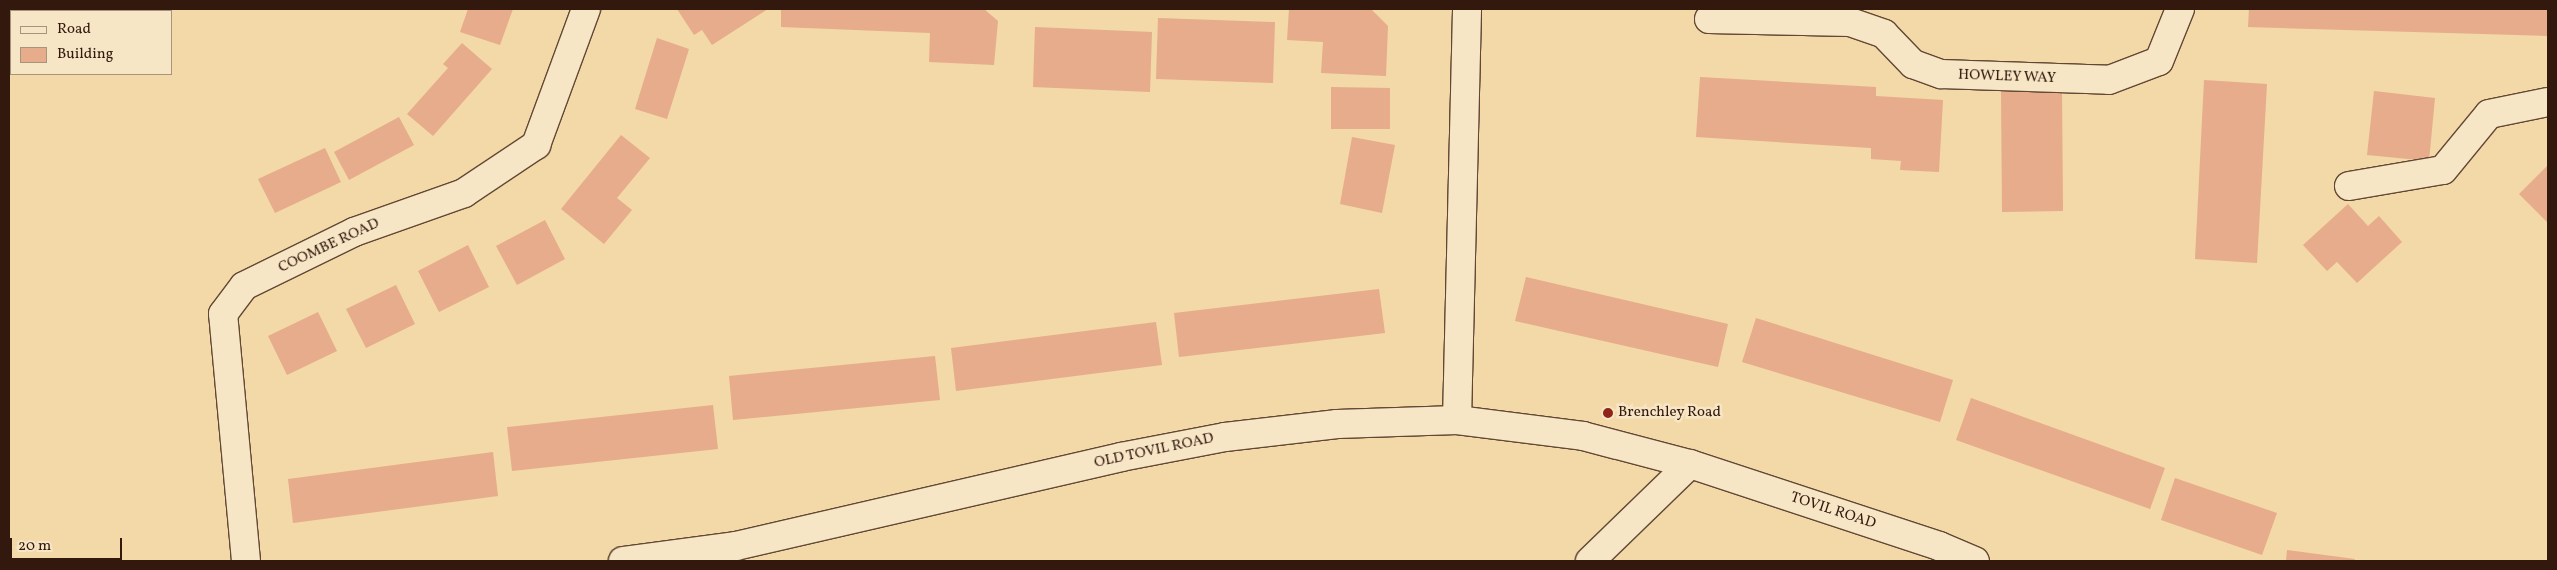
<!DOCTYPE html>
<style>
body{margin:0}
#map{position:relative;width:2557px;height:570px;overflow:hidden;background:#f3d8a8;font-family:Vollkorn,serif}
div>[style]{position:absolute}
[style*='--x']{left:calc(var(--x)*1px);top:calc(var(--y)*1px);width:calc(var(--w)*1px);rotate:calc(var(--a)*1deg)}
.building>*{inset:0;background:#e6ac8b}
.roads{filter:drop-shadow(1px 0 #624834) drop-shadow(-1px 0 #624834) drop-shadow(0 1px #624834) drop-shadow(0 -1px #624834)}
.minor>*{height:28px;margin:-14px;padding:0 14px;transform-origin:14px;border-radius:14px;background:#f7e6c6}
.tertiary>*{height:28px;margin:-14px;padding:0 14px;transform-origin:14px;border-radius:14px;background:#f7e6c6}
.dots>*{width:14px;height:14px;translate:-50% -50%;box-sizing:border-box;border:2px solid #f7e6c6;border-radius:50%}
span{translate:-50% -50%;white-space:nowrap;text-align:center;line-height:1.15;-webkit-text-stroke:5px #f7e6c6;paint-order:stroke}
.street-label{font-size:15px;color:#32180d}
.poi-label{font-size:15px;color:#32180d}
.left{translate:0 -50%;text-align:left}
.frame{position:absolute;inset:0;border:10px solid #32180d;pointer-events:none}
.legend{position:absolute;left:10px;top:10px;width:162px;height:65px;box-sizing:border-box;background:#f7e6c6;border:1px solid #a8947c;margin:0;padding:6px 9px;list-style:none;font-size:15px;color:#32180d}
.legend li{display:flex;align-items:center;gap:10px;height:25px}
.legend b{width:25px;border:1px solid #a8947c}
.scale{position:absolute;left:10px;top:538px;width:112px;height:22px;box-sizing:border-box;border:2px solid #32180d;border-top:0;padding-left:6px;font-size:15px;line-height:18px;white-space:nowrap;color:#32180d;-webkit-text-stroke:4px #f7e6c6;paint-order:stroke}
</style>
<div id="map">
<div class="building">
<div style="clip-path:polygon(468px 9px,513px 9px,500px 45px,460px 32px)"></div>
<div style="clip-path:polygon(677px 9px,768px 9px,712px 45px,702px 30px,694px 35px)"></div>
<div style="clip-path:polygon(781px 9px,984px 9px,998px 21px,994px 65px,929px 62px,930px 33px,781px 27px)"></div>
<div style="clip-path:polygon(1289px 9px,1371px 9px,1388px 26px,1386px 76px,1321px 73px,1323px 42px,1287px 40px)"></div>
<div style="clip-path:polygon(2249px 9px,2548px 9px,2548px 36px,2248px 27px)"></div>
<div style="clip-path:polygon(1158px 18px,1275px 22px,1273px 83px,1156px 79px)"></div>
<div style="clip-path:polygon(1035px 27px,1152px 32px,1150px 92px,1033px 87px)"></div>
<div style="clip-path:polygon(657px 38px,689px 49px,667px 119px,635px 109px)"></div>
<div style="clip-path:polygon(462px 43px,492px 69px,433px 136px,407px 114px,448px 68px,443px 64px)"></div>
<div style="clip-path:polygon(1700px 77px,1876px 87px,1876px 96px,1943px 100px,1939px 172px,1900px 170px,1901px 161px,1871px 159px,1871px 148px,1696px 137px)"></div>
<div style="clip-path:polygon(2204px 80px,2267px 84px,2257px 263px,2195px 259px)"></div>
<div style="clip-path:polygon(1331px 87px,1390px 88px,1390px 129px,1331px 129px)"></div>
<div style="clip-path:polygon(2001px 91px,2062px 91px,2063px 211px,2002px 212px)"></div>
<div style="clip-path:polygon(2374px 91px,2435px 98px,2429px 161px,2367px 155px)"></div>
<div style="clip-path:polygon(399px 117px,414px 145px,349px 180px,334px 152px)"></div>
<div style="clip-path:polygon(621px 135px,650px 158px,617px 198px,632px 210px,604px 244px,561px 209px)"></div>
<div style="clip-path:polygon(1352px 137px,1395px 145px,1382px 213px,1340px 204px)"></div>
<div style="clip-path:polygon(325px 148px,341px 182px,275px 213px,258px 179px)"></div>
<div style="clip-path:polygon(2548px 165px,2548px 223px,2519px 194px)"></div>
<div style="clip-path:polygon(2348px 204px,2368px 226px,2379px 216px,2402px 242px,2357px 283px,2337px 262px,2327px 271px,2303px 245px)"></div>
<div style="clip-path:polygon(545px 220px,565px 259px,517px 285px,496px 246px)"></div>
<div style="clip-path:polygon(468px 245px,489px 287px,439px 312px,418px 271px)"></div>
<div style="clip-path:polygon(1526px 277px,1728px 324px,1718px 367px,1515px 321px)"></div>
<div style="clip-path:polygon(396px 285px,415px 324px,366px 348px,346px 309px)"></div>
<div style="clip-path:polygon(1379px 289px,1385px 333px,1179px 357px,1174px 313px)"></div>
<div style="clip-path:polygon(318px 312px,337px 351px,287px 375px,268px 336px)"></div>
<div style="clip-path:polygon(1756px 318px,1953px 380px,1940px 422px,1742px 362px)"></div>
<div style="clip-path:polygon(1156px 322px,1162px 365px,956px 391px,951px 348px)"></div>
<div style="clip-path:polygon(935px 356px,940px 400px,733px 420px,729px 376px)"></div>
<div style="clip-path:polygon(1971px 398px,2165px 468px,2150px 509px,1956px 440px)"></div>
<div style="clip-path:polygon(713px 405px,718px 449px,512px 471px,507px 427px)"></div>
<div style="clip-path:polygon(493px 452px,498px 496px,293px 523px,288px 479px)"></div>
<div style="clip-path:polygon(2175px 478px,2277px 513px,2262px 555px,2161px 520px)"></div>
<div style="clip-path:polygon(2287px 550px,2355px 559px,2354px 561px,2286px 561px)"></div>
</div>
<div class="roads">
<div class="minor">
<div style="--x:1709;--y:19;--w:141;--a:1.2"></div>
<div style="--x:1850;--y:22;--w:36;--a:19"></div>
<div style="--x:1884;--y:34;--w:42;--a:46"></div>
<div style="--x:1913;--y:64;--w:30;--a:20"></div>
<div style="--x:1941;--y:74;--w:168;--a:2"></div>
<div style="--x:2109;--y:80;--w:53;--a:-20.8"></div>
<div style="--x:2159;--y:61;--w:56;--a:-68"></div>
<div style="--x:2349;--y:186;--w:95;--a:-9.7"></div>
<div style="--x:2443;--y:170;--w:72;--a:-50.6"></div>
<div style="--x:2489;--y:114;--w:60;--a:-11.5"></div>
<div style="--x:1457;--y:420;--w:411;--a:-88.6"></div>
<div style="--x:246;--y:561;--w:248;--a:-95.3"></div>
<div style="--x:223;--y:314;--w:35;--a:-53"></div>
<div style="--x:244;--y:286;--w:123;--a:-26.1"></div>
<div style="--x:354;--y:232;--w:117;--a:-19.5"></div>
<div style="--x:464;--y:193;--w:87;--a:-33.7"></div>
<div style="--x:536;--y:145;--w:145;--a:-69.8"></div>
<div style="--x:1590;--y:561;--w:139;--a:-44.1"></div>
</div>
<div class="tertiary">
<div style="--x:623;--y:561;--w:114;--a:-7.6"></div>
<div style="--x:736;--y:546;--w:395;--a:-13"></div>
<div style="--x:1121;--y:457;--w:106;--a:-10.9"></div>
<div style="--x:1225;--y:437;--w:113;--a:-6.6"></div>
<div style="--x:1337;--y:424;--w:120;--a:-1.9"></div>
<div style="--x:1457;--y:420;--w:127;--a:7.2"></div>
<div style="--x:1583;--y:436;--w:111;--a:14.7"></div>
<div style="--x:1690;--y:464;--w:262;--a:18.2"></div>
<div style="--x:1939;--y:546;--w:39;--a:23"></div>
</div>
</div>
<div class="dots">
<div style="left:1608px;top:413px;background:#8f2418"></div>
</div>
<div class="street-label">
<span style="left:2007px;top:77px;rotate:2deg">HOWLEY WAY</span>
<span style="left:329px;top:246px;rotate:-25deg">COOMBE ROAD</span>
<span style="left:1154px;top:451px;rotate:-12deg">OLD TOVIL ROAD</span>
<span style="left:1833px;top:511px;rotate:18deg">TOVIL ROAD</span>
</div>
<div class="poi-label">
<span class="left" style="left:1618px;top:413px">Brenchley Road</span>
</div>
<div class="frame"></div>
<ul class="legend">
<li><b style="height:6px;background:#f7e6c6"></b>Road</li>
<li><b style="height:14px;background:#e6ac8b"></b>Building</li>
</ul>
<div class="scale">20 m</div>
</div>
